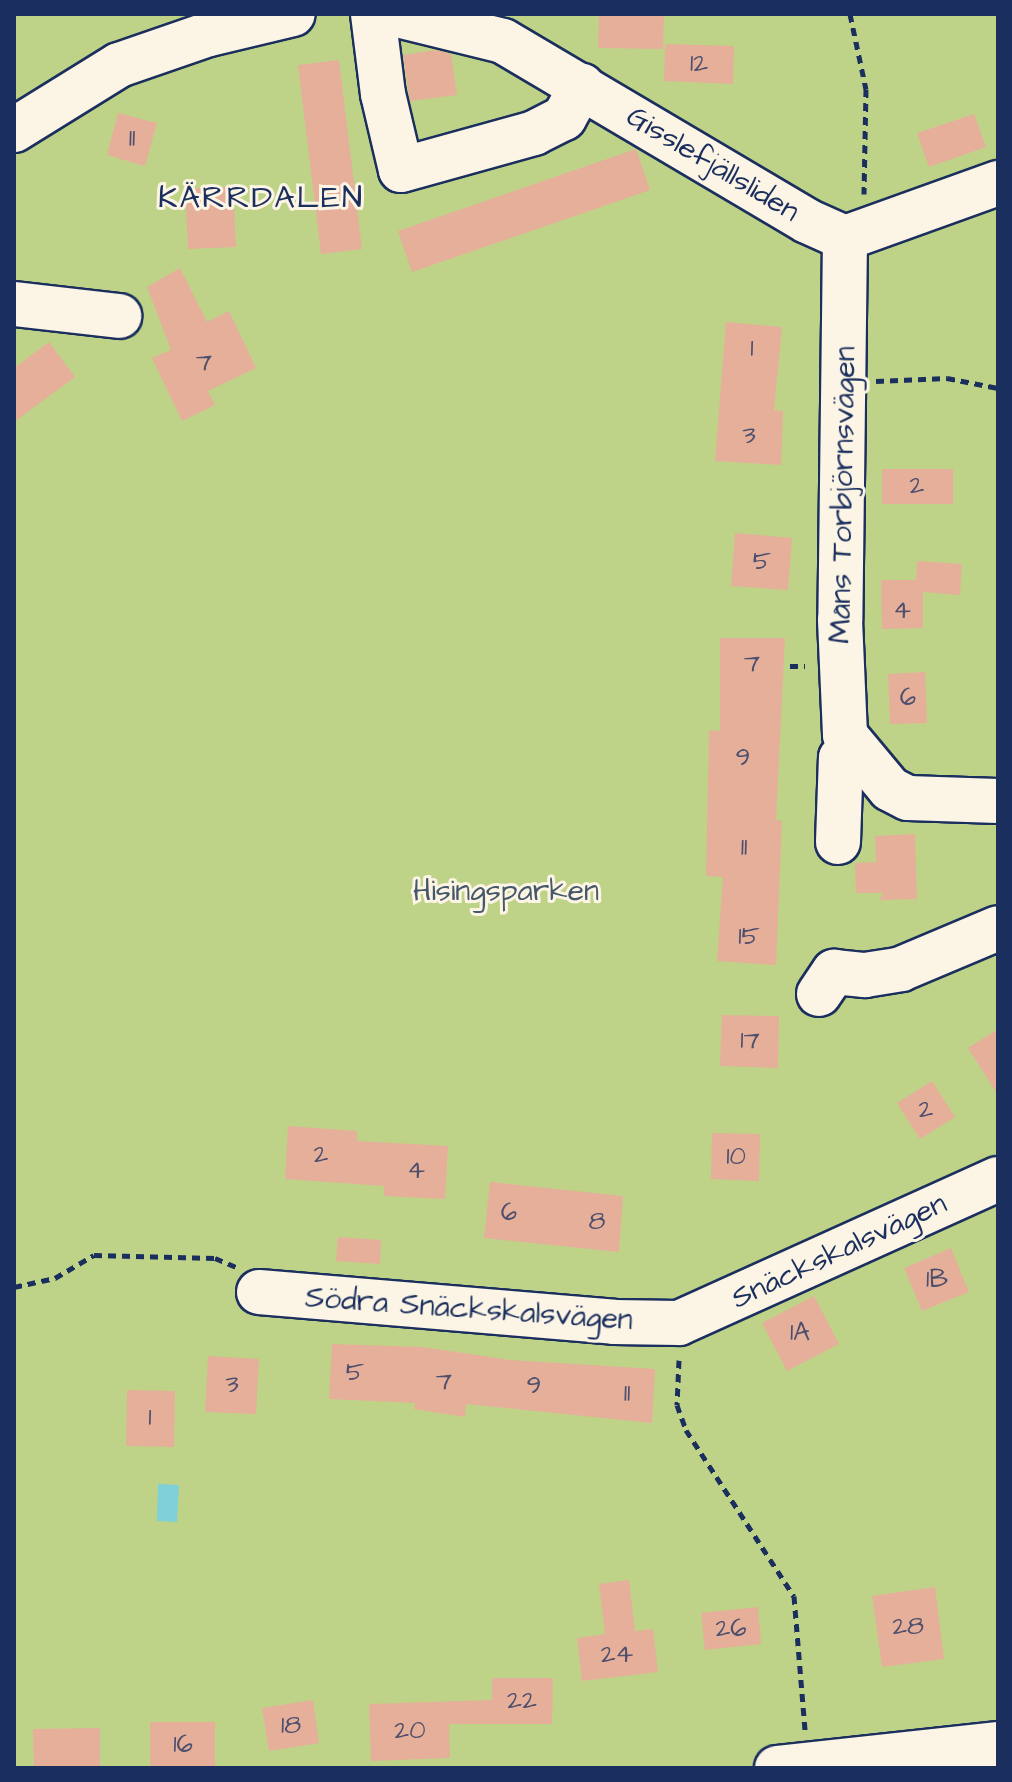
<!DOCTYPE html>
<meta charset="utf-8">
<style>
body{margin:0}
#map{position:relative;width:1012px;height:1782px;overflow:hidden;background:#f5e0ce;font-family:"Architects Daughter",sans-serif}
div>[style]{position:absolute}
[style*='--x']{left:calc(var(--x)*1px);top:calc(var(--y)*1px);width:calc(var(--w)*1px);rotate:calc(var(--a)*1deg)}
.green>*{inset:0;background:#bfd388}
.water>*{inset:0;background:#7fd0d7}
.building>*{inset:0;background:#e5af9a}
.path>*{height:5px;margin-top:-2.5px;transform-origin:0;background:repeating-linear-gradient(90deg,#1b2f5e 0 8px,transparent 0 14px)}
.roads{filter:drop-shadow(2px 0 #1b2f5e) drop-shadow(-2px 0 #1b2f5e) drop-shadow(0 2px #1b2f5e) drop-shadow(0 -2px #1b2f5e)}
.minor>*{height:44px;margin:-22px;padding:0 22px;transform-origin:22px;border-radius:22px;background:#fcf5e5}
span{translate:-50% -50%;white-space:nowrap;text-align:center;line-height:1.15;-webkit-text-stroke:6px #fcf5e5;paint-order:stroke}
.number-label{font-size:26px;color:#4e4f6d}
.number-label span{-webkit-text-stroke-width:0}
.street-label{font-size:30px;color:#1b2f5e}
.park-label{font-size:30px;color:#445868}
.neighbourhood-label{font-size:32px;color:#1b2f5e;letter-spacing:2px}
.frame{position:absolute;inset:0;border:16px solid #1b2f5e;pointer-events:none}
</style>
<div id="map">
<div class="green">
<div style="clip-path:polygon(14px 14px,998px 14px,998px 1768px,14px 1768px)"></div>
</div>
<div class="water">
<div style="clip-path:polygon(158px 1484px,179px 1485px,177px 1522px,157px 1521px)"></div>
</div>
<div class="building">
<div style="clip-path:polygon(599px 14px,664px 14px,663px 49px,598px 48px)"></div>
<div style="clip-path:polygon(665px 44px,734px 46px,733px 84px,664px 81px)"></div>
<div style="clip-path:polygon(436px 50px,451px 54px,457px 95px,410px 101px,403px 55px)"></div>
<div style="clip-path:polygon(339px 60px,362px 249px,321px 254px,298px 65px)"></div>
<div style="clip-path:polygon(118px 113px,157px 123px,145px 166px,107px 155px)"></div>
<div style="clip-path:polygon(974px 114px,986px 147px,929px 167px,917px 133px)"></div>
<div style="clip-path:polygon(636px 149px,650px 190px,412px 272px,398px 231px)"></div>
<div style="clip-path:polygon(233px 187px,236px 247px,188px 249px,185px 189px)"></div>
<div style="clip-path:polygon(180px 268px,207px 322px,229px 311px,256px 368px,208px 391px,215px 405px,182px 421px,152px 358px,171px 350px,147px 287px)"></div>
<div style="clip-path:polygon(726px 322px,782px 327px,774px 410px,783px 411px,781px 465px,715px 461px)"></div>
<div style="clip-path:polygon(49px 342px,75px 377px,14px 422px,14px 368px)"></div>
<div style="clip-path:polygon(882px 469px,953px 469px,953px 504px,882px 504px)"></div>
<div style="clip-path:polygon(735px 533px,792px 538px,788px 590px,731px 586px)"></div>
<div style="clip-path:polygon(917px 561px,962px 564px,960px 595px,923px 592px,923px 628px,882px 629px,881px 580px,916px 580px)"></div>
<div style="clip-path:polygon(720px 638px,785px 638px,776px 820px,782px 821px,776px 965px,717px 961px,723px 877px,706px 876px,709px 730px,720px 731px)"></div>
<div style="clip-path:polygon(925px 672px,927px 723px,890px 724px,888px 674px)"></div>
<div style="clip-path:polygon(915px 834px,917px 899px,879px 900px,884px 893px,856px 893px,855px 863px,876px 862px,875px 836px)"></div>
<div style="clip-path:polygon(722px 1015px,779px 1016px,778px 1068px,720px 1066px)"></div>
<div style="clip-path:polygon(998px 1029px,998px 1095px,968px 1048px)"></div>
<div style="clip-path:polygon(932px 1081px,955px 1117px,920px 1139px,897px 1103px)"></div>
<div style="clip-path:polygon(288px 1126px,357px 1131px,357px 1141px,448px 1146px,445px 1199px,384px 1196px,384px 1186px,285px 1179px)"></div>
<div style="clip-path:polygon(712px 1133px,760px 1134px,759px 1181px,711px 1179px)"></div>
<div style="clip-path:polygon(490px 1182px,623px 1196px,619px 1252px,484px 1238px)"></div>
<div style="clip-path:polygon(338px 1237px,381px 1240px,380px 1264px,336px 1261px)"></div>
<div style="clip-path:polygon(951px 1248px,969px 1292px,922px 1311px,904px 1268px)"></div>
<div style="clip-path:polygon(814px 1296px,839px 1344px,787px 1371px,762px 1323px)"></div>
<div style="clip-path:polygon(332px 1344px,423px 1347px,510px 1360px,655px 1369px,652px 1423px,466px 1404px,465px 1417px,414px 1409px,415px 1403px,329px 1399px)"></div>
<div style="clip-path:polygon(208px 1356px,259px 1359px,256px 1414px,205px 1412px)"></div>
<div style="clip-path:polygon(127px 1390px,175px 1391px,174px 1447px,126px 1446px)"></div>
<div style="clip-path:polygon(629px 1580px,635px 1631px,653px 1629px,658px 1672px,582px 1681px,577px 1638px,605px 1634px,599px 1584px)"></div>
<div style="clip-path:polygon(935px 1587px,944px 1659px,882px 1667px,872px 1596px)"></div>
<div style="clip-path:polygon(758px 1607px,761px 1644px,705px 1650px,701px 1613px)"></div>
<div style="clip-path:polygon(492px 1678px,553px 1678px,552px 1724px,449px 1724px,450px 1758px,371px 1761px,369px 1704px,492px 1700px)"></div>
<div style="clip-path:polygon(313px 1700px,319px 1743px,269px 1751px,262px 1708px)"></div>
<div style="clip-path:polygon(150px 1722px,215px 1722px,215px 1768px,150px 1768px)"></div>
<div style="clip-path:polygon(100px 1728px,100px 1768px,34px 1768px,33px 1729px)"></div>
</div>
<div class="path">
<div style="--x:850;--y:14;--w:77;--a:78"></div>
<div style="--x:866;--y:89;--w:105;--a:91.1"></div>
<div style="--x:876;--y:381;--w:71;--a:-2.4"></div>
<div style="--x:947;--y:378;--w:52;--a:11.1"></div>
<div style="--x:790;--y:666;--w:15;--a:0"></div>
<div style="--x:14;--y:1287;--w:42;--a:-12.4"></div>
<div style="--x:55;--y:1278;--w:45;--a:-30.5"></div>
<div style="--x:94;--y:1255;--w:121;--a:1.4"></div>
<div style="--x:215;--y:1258;--w:23;--a:23"></div>
<div style="--x:679;--y:1360;--w:45;--a:92.5"></div>
<div style="--x:677;--y:1405;--w:27;--a:70"></div>
<div style="--x:686;--y:1430;--w:198;--a:57"></div>
<div style="--x:794;--y:1596;--w:135;--a:85.3"></div>
</div>
<div class="roads">
<div class="minor">
<div style="--x:373;--y:14;--w:81;--a:82.9"></div>
<div style="--x:383;--y:94;--w:78;--a:76.7"></div>
<div style="--x:401;--y:170;--w:138;--a:-15.5"></div>
<div style="--x:534;--y:133;--w:34;--a:-27"></div>
<div style="--x:564;--y:118;--w:37;--a:-61"></div>
<div style="--x:393;--y:14;--w:113;--a:13.8"></div>
<div style="--x:503;--y:41;--w:353;--a:30.6"></div>
<div style="--x:807;--y:221;--w:42;--a:24.1"></div>
<div style="--x:14;--y:130;--w:123;--a:-31.8"></div>
<div style="--x:119;--y:65;--w:95;--a:-19"></div>
<div style="--x:209;--y:34;--w:86;--a:-13.4"></div>
<div style="--x:845;--y:238;--w:382;--a:90.7"></div>
<div style="--x:840;--y:620;--w:115;--a:87.5"></div>
<div style="--x:845;--y:735;--w:70;--a:50.2"></div>
<div style="--x:890;--y:789;--w:20;--a:27"></div>
<div style="--x:908;--y:798;--w:90;--a:1.9"></div>
<div style="--x:845;--y:238;--w:163;--a:-19.8"></div>
<div style="--x:14;--y:304;--w:106;--a:6.5"></div>
<div style="--x:838;--y:842;--w:84;--a:-88"></div>
<div style="--x:841;--y:758;--w:14;--a:-34"></div>
<div style="--x:819;--y:994;--w:27;--a:-56"></div>
<div style="--x:834;--y:972;--w:31;--a:6"></div>
<div style="--x:865;--y:975;--w:36;--a:-9"></div>
<div style="--x:901;--y:969;--w:105;--a:-22.9"></div>
<div style="--x:259;--y:1292;--w:356;--a:4.8"></div>
<div style="--x:614;--y:1322;--w:65;--a:0.9"></div>
<div style="--x:679;--y:1323;--w:350;--a:-24.3"></div>
<div style="--x:777;--y:1768;--w:222;--a:-6.2"></div>
</div>
</div>
<div class="number-label">
<span style="left:699px;top:64px">12</span>
<span style="left:132px;top:139px">11</span>
<span style="left:752px;top:349px">1</span>
<span style="left:204px;top:363px">7</span>
<span style="left:749px;top:436px">3</span>
<span style="left:917px;top:486px">2</span>
<span style="left:762px;top:562px">5</span>
<span style="left:902px;top:611px">4</span>
<span style="left:752px;top:664px">7</span>
<span style="left:908px;top:698px">6</span>
<span style="left:743px;top:758px">9</span>
<span style="left:744px;top:848px">11</span>
<span style="left:749px;top:937px">15</span>
<span style="left:750px;top:1041px">17</span>
<span style="left:926px;top:1110px">2</span>
<span style="left:321px;top:1155px">2</span>
<span style="left:736px;top:1157px">10</span>
<span style="left:416px;top:1171px">4</span>
<span style="left:509px;top:1213px">6</span>
<span style="left:597px;top:1222px">8</span>
<span style="left:937px;top:1280px">1B</span>
<span style="left:800px;top:1333px">1A</span>
<span style="left:355px;top:1373px">5</span>
<span style="left:444px;top:1382px">7</span>
<span style="left:232px;top:1385px">3</span>
<span style="left:534px;top:1386px">9</span>
<span style="left:627px;top:1394px">11</span>
<span style="left:150px;top:1418px">1</span>
<span style="left:908px;top:1627px">28</span>
<span style="left:731px;top:1629px">26</span>
<span style="left:617px;top:1655px">24</span>
<span style="left:522px;top:1701px">22</span>
<span style="left:291px;top:1726px">18</span>
<span style="left:410px;top:1731px">20</span>
<span style="left:183px;top:1745px">16</span>
</div>
<div class="street-label">
<span style="left:713px;top:164px;rotate:31deg">Gisslefjällsliden</span>
<span style="left:843px;top:495px;rotate:-89deg">Måns Torbjörnsvägen</span>
<span style="left:839px;top:1251px;rotate:-25deg">Snäckskalsvägen</span>
<span style="left:469px;top:1309px;rotate:4deg">Södra Snäckskalsvägen</span>
</div>
<div class="park-label">
<span style="left:506px;top:891px">Hisingsparken</span>
</div>
<div class="neighbourhood-label">
<span style="left:261px;top:198px">KÄRRDALEN</span>
</div>
<div class="frame"></div>
</div>
